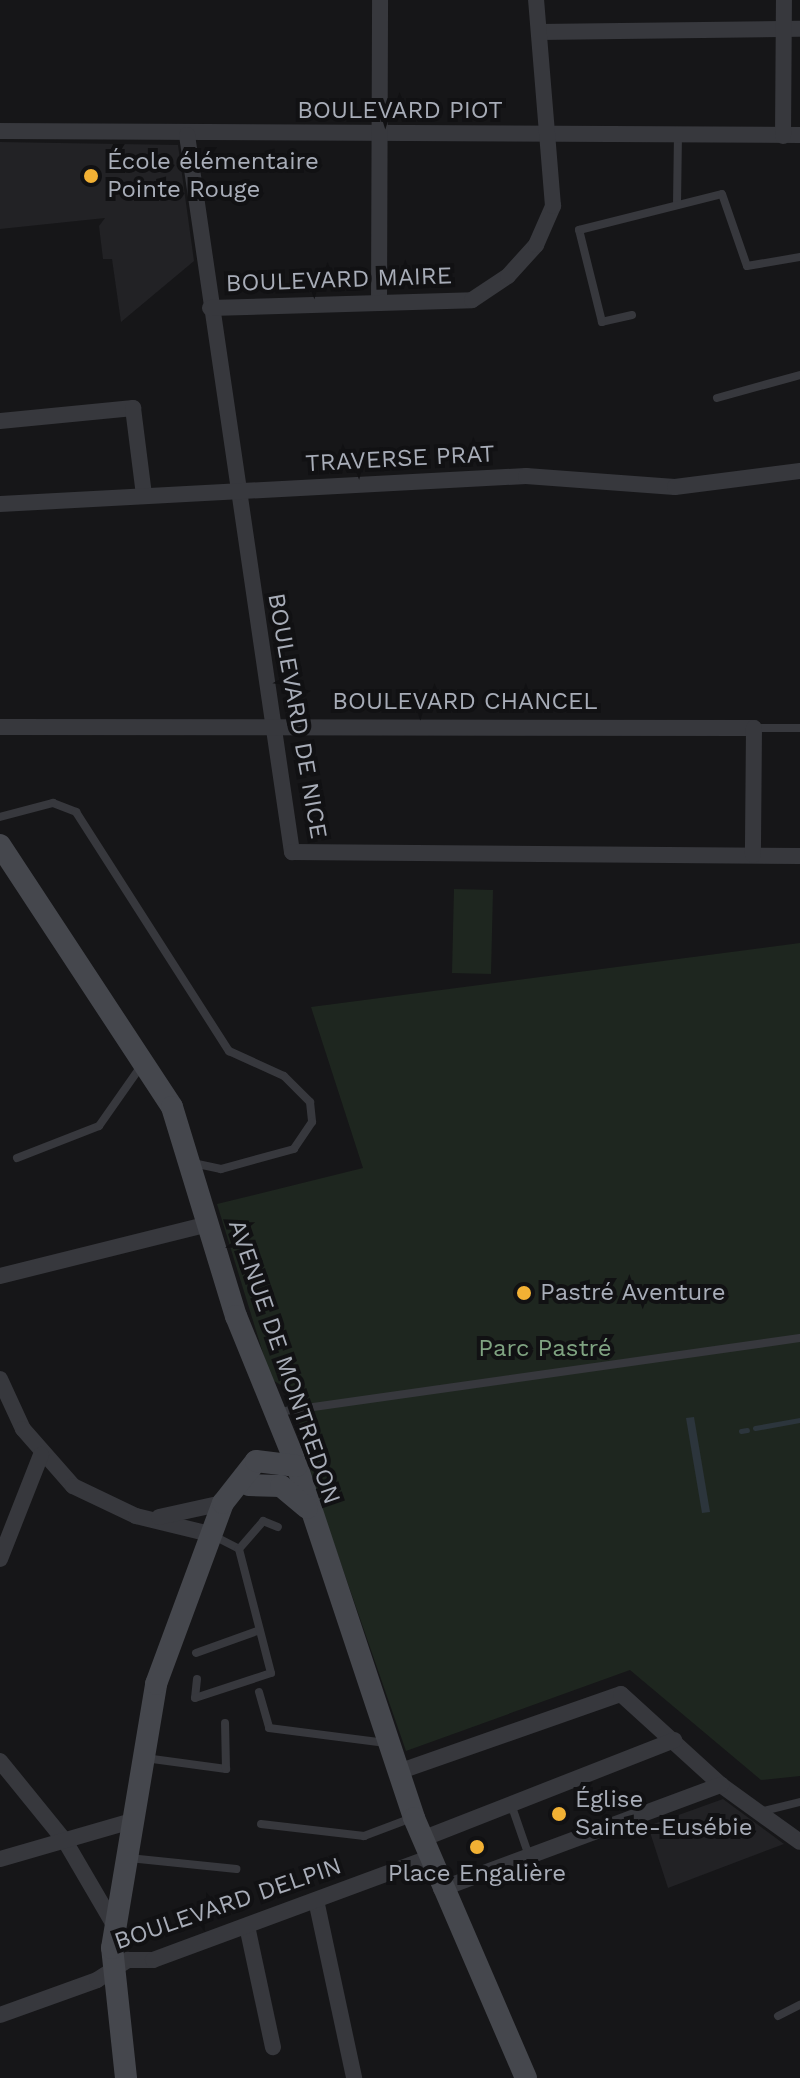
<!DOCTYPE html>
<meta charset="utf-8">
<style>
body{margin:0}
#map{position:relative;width:800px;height:2078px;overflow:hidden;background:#161618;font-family:"Work Sans",sans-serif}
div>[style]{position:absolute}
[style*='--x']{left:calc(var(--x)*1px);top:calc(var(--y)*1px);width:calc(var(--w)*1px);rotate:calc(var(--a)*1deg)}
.built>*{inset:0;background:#222225}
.green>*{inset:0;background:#1e261f}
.water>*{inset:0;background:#2c353c}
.stream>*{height:5px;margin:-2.5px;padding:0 2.5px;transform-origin:2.5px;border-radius:2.5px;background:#2c353c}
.lane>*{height:8px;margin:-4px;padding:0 4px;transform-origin:4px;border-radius:4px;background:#37383d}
.street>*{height:16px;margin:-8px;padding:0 8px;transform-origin:8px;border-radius:8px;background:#37383d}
.secondary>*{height:22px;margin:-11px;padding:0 11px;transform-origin:11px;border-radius:11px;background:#45474d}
.dots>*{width:22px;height:22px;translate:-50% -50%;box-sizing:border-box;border:4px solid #111113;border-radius:50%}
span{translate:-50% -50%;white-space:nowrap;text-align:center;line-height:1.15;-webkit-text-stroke:8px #111113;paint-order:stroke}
.street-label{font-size:24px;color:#a8adb8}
.poi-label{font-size:24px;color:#a8adb8}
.left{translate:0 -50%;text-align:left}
.park-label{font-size:24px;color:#7fa381}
</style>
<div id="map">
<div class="built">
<div style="clip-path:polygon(0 142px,178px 145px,194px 261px,121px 322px,112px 259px,103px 259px,99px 226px,105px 218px,0 229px)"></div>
<div style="clip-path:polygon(723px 1799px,784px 1844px,668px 1888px,648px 1826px)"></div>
</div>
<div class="green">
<div style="clip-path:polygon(454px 889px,493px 890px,491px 974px,452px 973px)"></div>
<div style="clip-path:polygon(800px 943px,800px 1776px,761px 1780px,630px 1670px,406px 1751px,314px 1486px,292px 1392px,271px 1379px,217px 1204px,363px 1168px,311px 1007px)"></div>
</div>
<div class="water">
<div style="clip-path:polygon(694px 1417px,710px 1512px,702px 1513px,686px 1418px)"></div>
</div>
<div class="stream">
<div style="--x:755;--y:1428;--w:46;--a:-10.1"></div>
<div style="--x:741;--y:1431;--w:6;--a:-9"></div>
</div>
<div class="lane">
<div style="--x:677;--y:205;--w:70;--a:-89.2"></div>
<div style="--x:632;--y:315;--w:31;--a:167"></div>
<div style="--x:602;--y:322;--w:95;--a:-104"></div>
<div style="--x:579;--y:230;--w:147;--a:-14.1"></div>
<div style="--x:722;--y:194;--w:76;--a:70.9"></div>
<div style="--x:747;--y:266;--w:54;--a:-9.6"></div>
<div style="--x:717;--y:398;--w:86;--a:-15.5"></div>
<div style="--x:755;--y:728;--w:45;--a:0"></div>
<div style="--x:0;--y:817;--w:55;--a:-14.8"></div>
<div style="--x:53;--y:803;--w:25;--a:21"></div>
<div style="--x:76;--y:812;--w:284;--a:57.4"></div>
<div style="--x:229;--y:1051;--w:60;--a:24.4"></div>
<div style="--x:284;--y:1076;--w:37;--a:45"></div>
<div style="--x:310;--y:1102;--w:20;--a:84"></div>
<div style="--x:312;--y:1122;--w:32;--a:124"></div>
<div style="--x:294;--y:1149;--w:76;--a:164.7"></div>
<div style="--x:221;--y:1169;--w:30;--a:-168"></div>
<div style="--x:17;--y:1158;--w:88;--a:-21.3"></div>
<div style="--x:99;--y:1126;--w:73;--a:-55"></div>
<div style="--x:278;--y:1412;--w:527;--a:-8.07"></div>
<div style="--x:214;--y:1536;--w:28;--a:27"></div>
<div style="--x:239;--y:1549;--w:37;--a:-49"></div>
<div style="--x:263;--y:1521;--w:16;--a:22"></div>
<div style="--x:196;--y:1653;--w:65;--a:-19.8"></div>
<div style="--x:197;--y:1679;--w:19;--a:96"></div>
<div style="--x:195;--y:1698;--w:80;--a:-18.2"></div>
<div style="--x:271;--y:1673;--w:128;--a:-104.5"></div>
<div style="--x:259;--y:1692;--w:37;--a:74"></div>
<div style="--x:269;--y:1728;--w:118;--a:7.3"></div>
<div style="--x:145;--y:1758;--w:82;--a:7.7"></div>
<div style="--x:226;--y:1769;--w:46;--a:-91.2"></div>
<div style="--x:511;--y:1804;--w:55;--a:70.9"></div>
<div style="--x:759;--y:1812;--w:42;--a:-13.7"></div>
<div style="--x:261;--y:1824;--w:104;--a:6.6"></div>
<div style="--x:364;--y:1836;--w:51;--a:-20.6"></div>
<div style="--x:129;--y:1858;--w:108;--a:5.9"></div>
<div style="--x:778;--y:2016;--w:25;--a:-27"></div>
</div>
<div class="street">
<div style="--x:539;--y:32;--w:261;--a:-0.7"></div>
<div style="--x:0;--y:131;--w:800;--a:0.29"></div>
<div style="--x:187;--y:135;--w:725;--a:81.67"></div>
<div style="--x:292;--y:852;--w:508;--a:0.45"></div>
<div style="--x:783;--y:136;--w:136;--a:-89.6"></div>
<div style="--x:379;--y:303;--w:303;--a:-89.8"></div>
<div style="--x:210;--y:308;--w:262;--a:-1.7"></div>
<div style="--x:472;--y:300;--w:43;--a:-33.7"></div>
<div style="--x:508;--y:276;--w:42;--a:-47.9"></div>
<div style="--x:536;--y:245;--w:43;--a:-66.4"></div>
<div style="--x:553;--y:206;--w:207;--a:-94.7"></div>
<div style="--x:0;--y:421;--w:134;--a:-5.6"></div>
<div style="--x:133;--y:408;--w:88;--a:82.8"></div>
<div style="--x:0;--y:504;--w:527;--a:-3.05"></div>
<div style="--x:526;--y:476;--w:149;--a:4.2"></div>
<div style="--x:675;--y:487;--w:126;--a:-7.3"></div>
<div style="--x:0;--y:727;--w:754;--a:0.08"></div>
<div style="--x:754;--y:728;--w:127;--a:90.5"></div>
<div style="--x:0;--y:1276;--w:214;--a:-14"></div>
<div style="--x:0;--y:1379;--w:55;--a:65.3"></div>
<div style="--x:23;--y:1429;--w:76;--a:48.7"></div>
<div style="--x:73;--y:1486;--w:70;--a:25.5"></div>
<div style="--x:136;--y:1516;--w:76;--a:13.7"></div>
<div style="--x:159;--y:1517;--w:66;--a:-12.3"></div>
<div style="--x:0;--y:1559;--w:112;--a:-68.5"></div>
<div style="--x:0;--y:1761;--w:103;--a:50.9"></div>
<div style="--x:65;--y:1841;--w:97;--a:59.7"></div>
<div style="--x:398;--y:1772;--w:236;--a:-19.3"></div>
<div style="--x:621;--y:1694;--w:135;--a:42.3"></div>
<div style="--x:721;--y:1785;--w:97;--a:35.8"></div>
<div style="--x:422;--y:1839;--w:271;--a:-21.4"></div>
<div style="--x:0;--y:1859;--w:133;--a:-16.1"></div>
<div style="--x:441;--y:1889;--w:299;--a:-20.4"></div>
<div style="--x:316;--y:1900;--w:182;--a:77.9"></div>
<div style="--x:247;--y:1926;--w:124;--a:77.9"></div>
<div style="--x:0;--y:2015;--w:103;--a:-19.8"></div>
<div style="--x:97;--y:1980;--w:37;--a:-33"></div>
<div style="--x:128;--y:1960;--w:25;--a:0"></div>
<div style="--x:153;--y:1960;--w:294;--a:-20.3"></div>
</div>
<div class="secondary">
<div style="--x:0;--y:845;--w:313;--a:56.7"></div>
<div style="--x:172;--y:1107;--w:219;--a:73"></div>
<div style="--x:236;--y:1316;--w:162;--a:67.9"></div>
<div style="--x:297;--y:1466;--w:371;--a:71.6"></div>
<div style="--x:414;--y:1818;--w:283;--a:66.7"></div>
<div style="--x:249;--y:1485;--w:32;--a:2"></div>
<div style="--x:281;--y:1486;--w:34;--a:40"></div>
<div style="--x:126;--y:2078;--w:131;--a:-96.1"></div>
<div style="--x:112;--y:1948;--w:268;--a:-80.5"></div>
<div style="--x:156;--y:1684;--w:193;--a:-69.7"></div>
<div style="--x:223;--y:1503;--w:53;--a:-51.8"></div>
<div style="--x:256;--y:1461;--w:41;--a:7"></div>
</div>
<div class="dots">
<div style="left:91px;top:176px;background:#f2b134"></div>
<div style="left:524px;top:1293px;background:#f2b134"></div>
<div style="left:559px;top:1814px;background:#f2b134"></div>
<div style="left:477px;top:1847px;background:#f2b134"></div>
</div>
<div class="street-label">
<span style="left:400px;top:111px">BOULEVARD PIOT</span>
<span style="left:339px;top:280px;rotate:-2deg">BOULEVARD MAIRE</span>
<span style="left:400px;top:459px;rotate:-3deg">TRAVERSE PRAT</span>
<span style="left:465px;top:702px">BOULEVARD CHANCEL</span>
<span style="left:297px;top:716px;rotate:80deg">BOULEVARD DE NICE</span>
<span style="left:284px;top:1362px;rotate:71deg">AVENUE DE MONTREDON</span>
<span style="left:228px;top:1904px;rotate:-19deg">BOULEVARD DELPIN</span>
</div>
<div class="poi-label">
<span class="left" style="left:107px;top:176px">École élémentaire<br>Pointe Rouge</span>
<span class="left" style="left:540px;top:1293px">Pastré Aventure</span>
<span class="left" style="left:575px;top:1814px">Église<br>Sainte-Eusébie</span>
<span style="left:477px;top:1874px">Place Engalière</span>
</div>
<div class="park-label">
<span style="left:545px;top:1349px">Parc Pastré</span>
</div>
</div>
